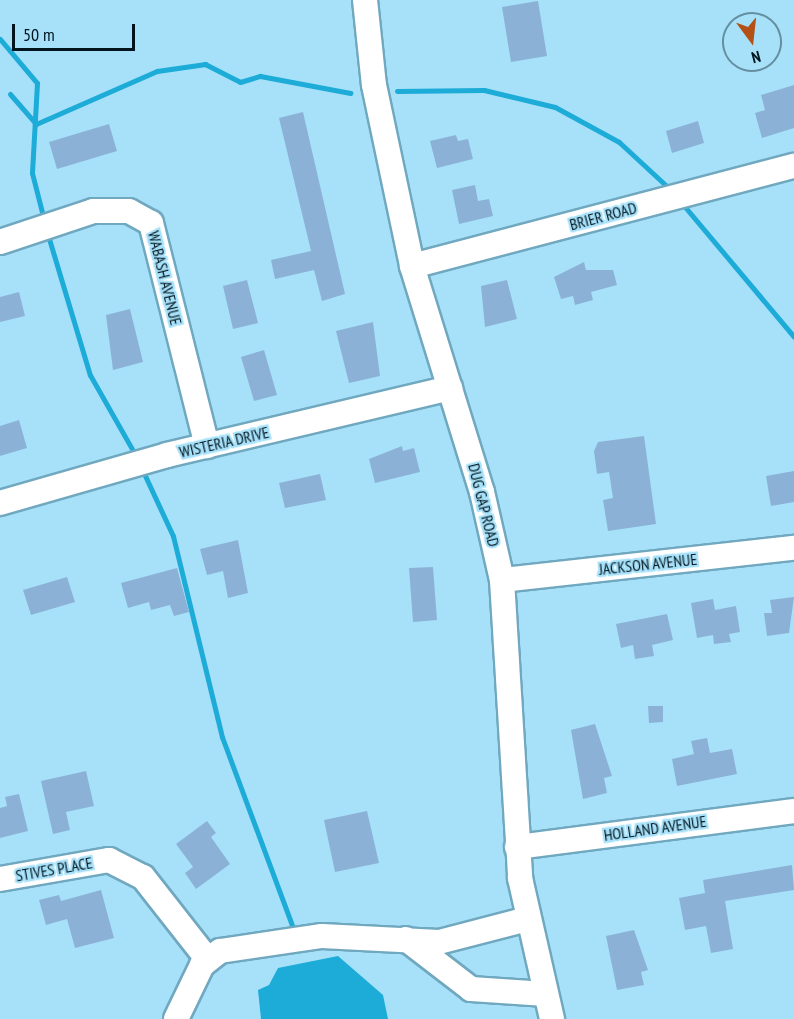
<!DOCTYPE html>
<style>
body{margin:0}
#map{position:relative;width:794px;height:1019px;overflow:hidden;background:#a7e1f9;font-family:"PT Sans Narrow",sans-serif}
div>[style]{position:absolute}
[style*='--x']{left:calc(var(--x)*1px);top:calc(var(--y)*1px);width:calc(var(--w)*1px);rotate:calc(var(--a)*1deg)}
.water>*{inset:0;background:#1dabd8}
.stream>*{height:5px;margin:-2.5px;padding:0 2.5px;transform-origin:2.5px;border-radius:2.5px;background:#1dabd8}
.building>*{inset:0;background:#8bb2d6}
.roads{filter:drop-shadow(2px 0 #70a8bf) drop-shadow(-2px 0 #70a8bf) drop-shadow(0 2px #70a8bf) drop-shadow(0 -2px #70a8bf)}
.minor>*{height:24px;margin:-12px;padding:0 12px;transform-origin:12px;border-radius:12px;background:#fff}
span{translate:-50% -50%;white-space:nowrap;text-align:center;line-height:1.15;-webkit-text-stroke:4.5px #a7e1f9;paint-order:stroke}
.street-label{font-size:16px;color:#01151e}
.north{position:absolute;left:722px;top:12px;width:60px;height:60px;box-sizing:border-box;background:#a7e1f9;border:2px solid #658fa1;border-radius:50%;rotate:165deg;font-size:16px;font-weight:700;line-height:24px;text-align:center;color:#01151e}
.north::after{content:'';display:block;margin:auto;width:21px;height:27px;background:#b35116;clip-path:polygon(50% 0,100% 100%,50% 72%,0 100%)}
.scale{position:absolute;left:12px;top:24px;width:123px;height:27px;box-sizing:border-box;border:3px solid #01151e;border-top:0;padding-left:8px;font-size:18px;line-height:21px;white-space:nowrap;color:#01151e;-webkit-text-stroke:4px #a7e1f9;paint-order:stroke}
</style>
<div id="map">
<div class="water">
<div style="clip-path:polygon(338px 956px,383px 995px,388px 1019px,261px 1019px,258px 990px,269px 985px,278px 968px)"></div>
</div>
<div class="stream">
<div style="--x:0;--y:39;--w:57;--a:49.9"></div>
<div style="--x:37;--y:83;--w:90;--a:93.2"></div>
<div style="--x:32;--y:173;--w:49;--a:75.7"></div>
<div style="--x:397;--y:91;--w:87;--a:-0.7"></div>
<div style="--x:484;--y:90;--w:73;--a:13.5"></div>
<div style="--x:555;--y:107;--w:73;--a:28.7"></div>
<div style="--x:619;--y:142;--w:74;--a:42.8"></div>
<div style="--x:10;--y:94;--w:40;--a:49"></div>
<div style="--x:36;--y:124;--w:132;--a:-23.7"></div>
<div style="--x:157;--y:71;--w:49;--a:-8.3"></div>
<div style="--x:205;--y:64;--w:39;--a:27"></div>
<div style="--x:240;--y:82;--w:21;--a:-17"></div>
<div style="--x:260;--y:76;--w:92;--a:10.7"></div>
<div style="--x:680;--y:201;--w:177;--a:50"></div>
<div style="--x:47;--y:232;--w:149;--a:73.3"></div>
<div style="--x:90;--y:375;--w:93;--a:60.4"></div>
<div style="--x:141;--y:467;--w:76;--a:65.1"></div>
<div style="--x:173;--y:536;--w:207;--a:76.3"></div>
<div style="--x:222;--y:737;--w:209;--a:69.6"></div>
</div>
<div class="building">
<div style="clip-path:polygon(538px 1px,547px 56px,511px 62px,502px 7px)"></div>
<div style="clip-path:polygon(794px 85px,794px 128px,762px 138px,755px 113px,765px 110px,761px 95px)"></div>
<div style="clip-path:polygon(303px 112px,345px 294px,322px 301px,314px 270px,275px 279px,271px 260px,311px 251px,279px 118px)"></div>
<div style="clip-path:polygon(698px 121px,704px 143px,672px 153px,666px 131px)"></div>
<div style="clip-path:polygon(109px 124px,117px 151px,57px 169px,49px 142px)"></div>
<div style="clip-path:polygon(456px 135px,458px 141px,468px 139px,473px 159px,437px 168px,430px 141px)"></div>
<div style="clip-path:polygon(475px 185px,478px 201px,489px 199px,493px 216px,459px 224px,452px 190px)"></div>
<div style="clip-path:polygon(584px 262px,586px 270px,613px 270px,617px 285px,591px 292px,593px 300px,575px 305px,573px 296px,561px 299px,554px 277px)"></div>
<div style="clip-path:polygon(247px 280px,258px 323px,233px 329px,223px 286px)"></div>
<div style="clip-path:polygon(507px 280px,517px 319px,485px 327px,481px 286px)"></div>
<div style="clip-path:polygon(19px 292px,25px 316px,0 322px,0 297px)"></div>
<div style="clip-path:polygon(130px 309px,143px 362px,113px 370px,106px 315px)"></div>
<div style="clip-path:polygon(373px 322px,380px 376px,349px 383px,336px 331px)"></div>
<div style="clip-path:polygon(264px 350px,277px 395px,254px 401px,241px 357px)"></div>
<div style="clip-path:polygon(19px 420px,27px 448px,0 456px,0 426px)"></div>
<div style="clip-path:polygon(644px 436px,656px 524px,608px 531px,603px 500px,613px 498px,609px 472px,597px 474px,594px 451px,598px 442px)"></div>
<div style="clip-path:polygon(402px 446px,403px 451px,414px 448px,420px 472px,375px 483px,369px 459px)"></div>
<div style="clip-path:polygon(794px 471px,794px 502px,771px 506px,766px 476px)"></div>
<div style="clip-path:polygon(320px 474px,326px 500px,285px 508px,279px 483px)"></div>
<div style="clip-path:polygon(238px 540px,248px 593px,228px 598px,223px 571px,207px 575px,200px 549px)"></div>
<div style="clip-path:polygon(433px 567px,437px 620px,413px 622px,409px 568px)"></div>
<div style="clip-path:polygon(177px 568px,189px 612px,174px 616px,170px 605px,151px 610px,149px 602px,128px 608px,121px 583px)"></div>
<div style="clip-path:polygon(67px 577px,75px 602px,31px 615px,23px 590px)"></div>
<div style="clip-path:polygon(794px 597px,789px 633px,767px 636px,764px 613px,772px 613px,770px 600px)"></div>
<div style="clip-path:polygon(713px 599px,715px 610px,736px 606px,740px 632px,729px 634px,731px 642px,714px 644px,713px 635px,697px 638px,691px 603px)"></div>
<div style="clip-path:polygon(667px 614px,673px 640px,652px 645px,654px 656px,635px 659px,633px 645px,621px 648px,616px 624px)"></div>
<div style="clip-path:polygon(648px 706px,663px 706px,663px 722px,649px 723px)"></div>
<div style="clip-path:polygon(595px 724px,612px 776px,604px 778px,607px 793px,583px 799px,571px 730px)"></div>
<div style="clip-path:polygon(707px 738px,710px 753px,732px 749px,737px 774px,677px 786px,672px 759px,694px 754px,691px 741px)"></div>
<div style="clip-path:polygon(86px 771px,94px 806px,66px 812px,70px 830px,53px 834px,41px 781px)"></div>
<div style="clip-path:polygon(19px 794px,28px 831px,0 838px,0 808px,7px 806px,5px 797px)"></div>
<div style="clip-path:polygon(367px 811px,379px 863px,335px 872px,324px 820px)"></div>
<div style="clip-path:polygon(207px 821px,216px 833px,211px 837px,230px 864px,196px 889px,185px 873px,193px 867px,176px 844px)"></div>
<div style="clip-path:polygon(792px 865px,794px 890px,725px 901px,733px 949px,711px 953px,706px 926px,685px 930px,679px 898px,705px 893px,703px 880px)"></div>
<div style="clip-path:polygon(101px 890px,114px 938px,75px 948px,67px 919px,46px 925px,39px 900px,59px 895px,61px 901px)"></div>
<div style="clip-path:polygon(634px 930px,648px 970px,641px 972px,644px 985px,617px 990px,606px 936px)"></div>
</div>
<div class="roads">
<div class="minor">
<div style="--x:365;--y:0;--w:85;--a:84"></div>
<div style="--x:374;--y:85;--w:185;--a:78.1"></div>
<div style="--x:412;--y:266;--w:237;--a:72.8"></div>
<div style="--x:482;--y:492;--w:90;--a:77.2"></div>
<div style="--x:502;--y:580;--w:299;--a:86.5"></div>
<div style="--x:520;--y:878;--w:145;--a:77.2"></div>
<div style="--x:0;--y:242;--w:98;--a:-18.4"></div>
<div style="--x:93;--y:211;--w:36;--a:0"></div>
<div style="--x:129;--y:211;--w:25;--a:29"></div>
<div style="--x:151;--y:223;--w:230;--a:75.9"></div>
<div style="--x:412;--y:266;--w:395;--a:-14.7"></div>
<div style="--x:0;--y:503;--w:174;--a:-16"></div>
<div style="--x:167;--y:455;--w:291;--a:-13.3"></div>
<div style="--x:502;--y:580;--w:294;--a:-6.3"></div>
<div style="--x:517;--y:847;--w:279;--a:-7.4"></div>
<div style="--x:0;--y:879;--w:111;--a:-9.9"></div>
<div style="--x:109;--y:860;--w:38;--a:27"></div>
<div style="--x:143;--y:877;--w:105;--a:51.9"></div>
<div style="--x:406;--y:939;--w:82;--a:37.6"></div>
<div style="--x:471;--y:989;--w:75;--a:3.8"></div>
<div style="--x:176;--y:1019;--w:60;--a:-64.3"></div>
<div style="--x:202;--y:965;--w:23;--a:-38"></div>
<div style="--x:220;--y:951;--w:103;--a:-8.4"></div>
<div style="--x:322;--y:936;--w:117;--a:2.9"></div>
<div style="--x:439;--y:942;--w:91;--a:-14.6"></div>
</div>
</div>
<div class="street-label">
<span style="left:603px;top:216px;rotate:-15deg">BRIER ROAD</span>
<span style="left:165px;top:278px;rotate:76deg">WABASH AVENUE</span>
<span style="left:224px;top:442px;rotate:-13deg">WISTERIA DRIVE</span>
<span style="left:484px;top:505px;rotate:76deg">DUG GAP ROAD</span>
<span style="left:648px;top:564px;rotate:-6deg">JACKSON AVENUE</span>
<span style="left:655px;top:828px;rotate:-8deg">HOLLAND AVENUE</span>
<span style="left:54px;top:869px;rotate:-10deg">STIVES PLACE</span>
</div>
<div class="north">N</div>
<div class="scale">50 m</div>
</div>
